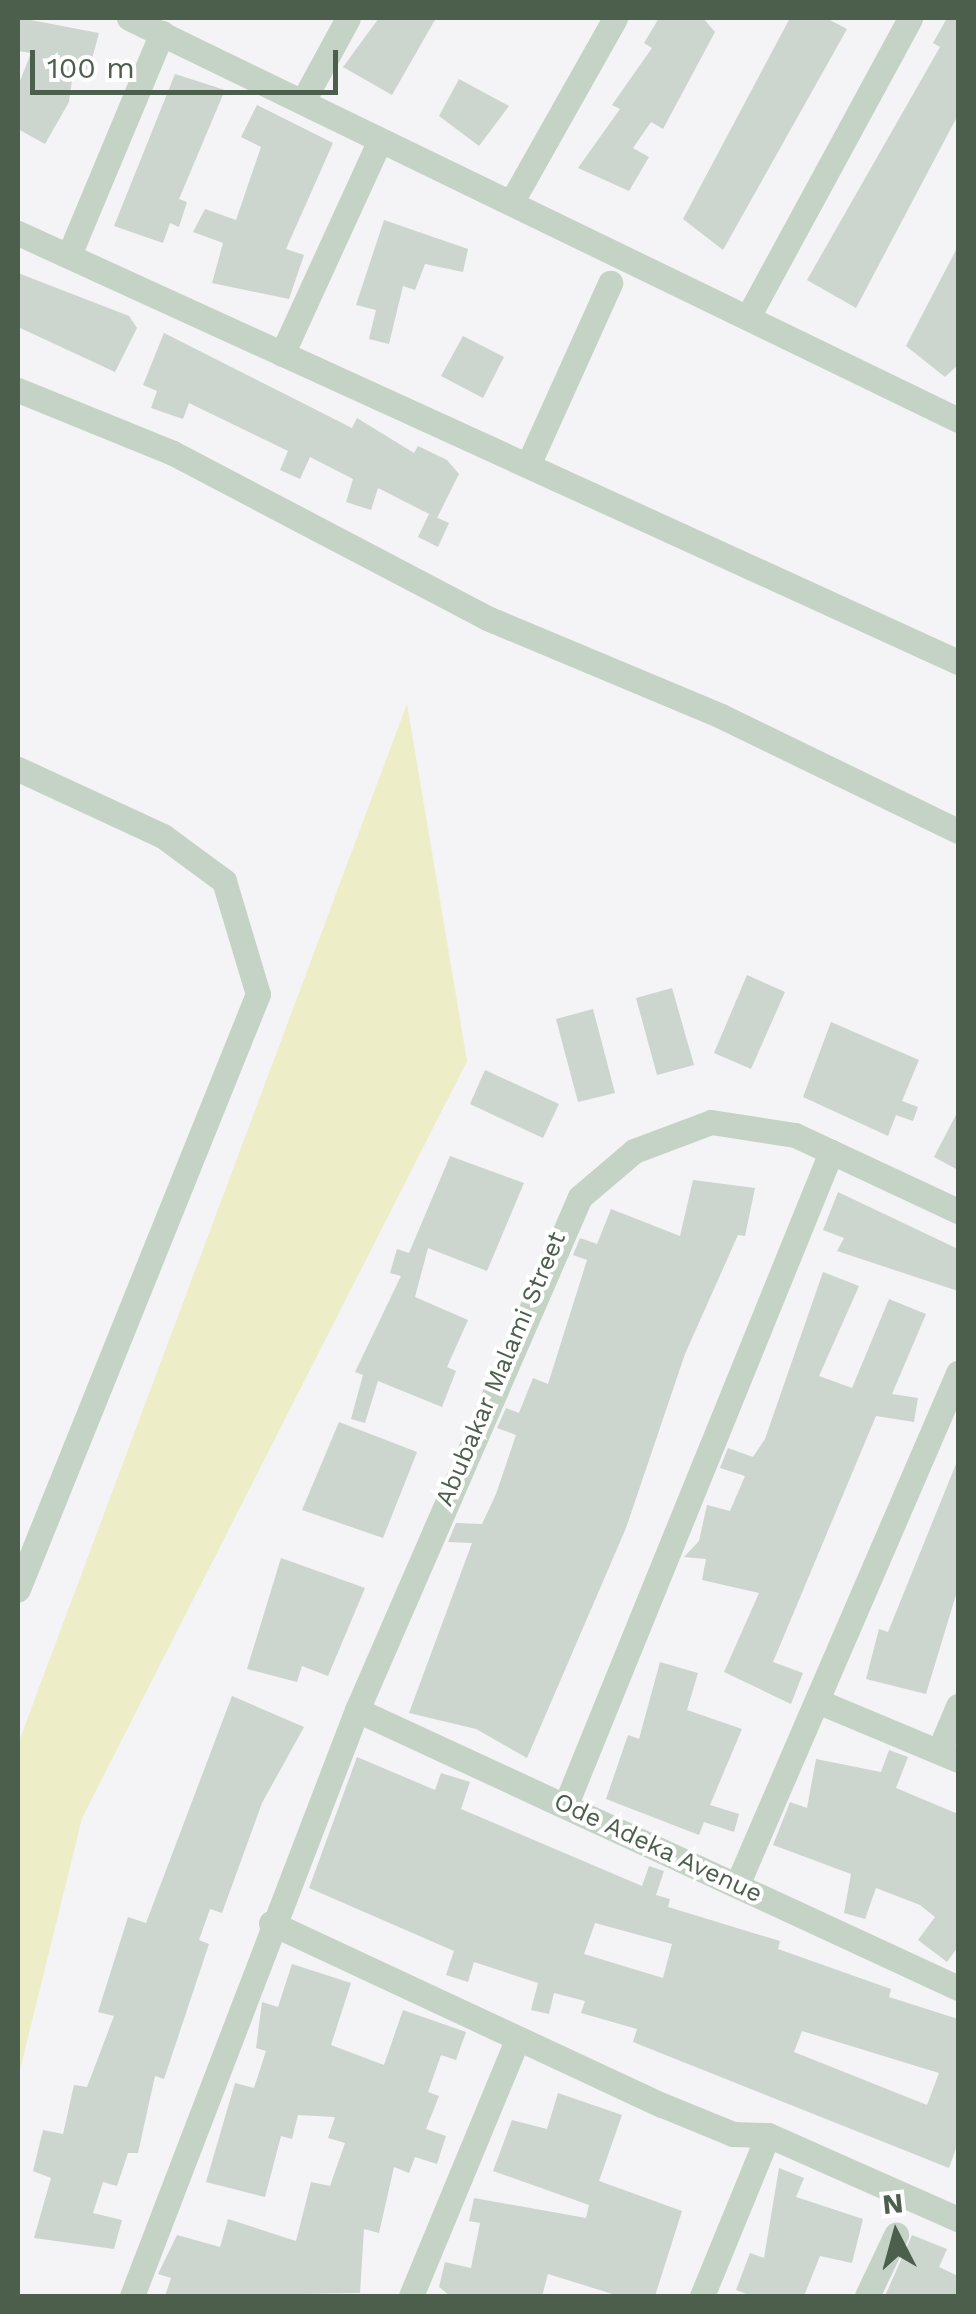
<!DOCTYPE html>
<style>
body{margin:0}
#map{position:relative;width:976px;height:2314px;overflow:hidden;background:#f4f3f5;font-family:"Work Sans",sans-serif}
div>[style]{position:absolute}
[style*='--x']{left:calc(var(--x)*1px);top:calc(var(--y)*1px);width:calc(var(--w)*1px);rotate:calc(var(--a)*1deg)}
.green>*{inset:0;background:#ededc7}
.building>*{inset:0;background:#cdd5cf}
.minor>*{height:25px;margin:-12.5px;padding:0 12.5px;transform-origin:12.5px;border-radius:12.5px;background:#c5d3c6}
span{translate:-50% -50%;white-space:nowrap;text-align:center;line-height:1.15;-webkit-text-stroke:8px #fff;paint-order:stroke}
.street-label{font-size:25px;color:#4c5f4d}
.frame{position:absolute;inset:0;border:20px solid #4c5f4d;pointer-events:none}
.north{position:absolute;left:846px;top:2184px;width:100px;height:100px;-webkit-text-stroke:8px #fff;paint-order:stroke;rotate:354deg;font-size:28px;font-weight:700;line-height:40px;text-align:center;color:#4c5f4d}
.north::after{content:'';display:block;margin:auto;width:35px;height:45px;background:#4c5f4d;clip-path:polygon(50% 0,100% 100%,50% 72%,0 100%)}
.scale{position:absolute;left:30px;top:50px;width:308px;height:45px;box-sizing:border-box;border:5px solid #4c5f4d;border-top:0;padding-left:12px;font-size:30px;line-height:35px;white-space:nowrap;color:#4c5f4d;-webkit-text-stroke:8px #fff;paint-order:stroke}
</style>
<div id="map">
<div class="green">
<div style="clip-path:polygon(407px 704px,467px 1061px,82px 1818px,18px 2078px,18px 1744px)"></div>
</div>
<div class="building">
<div style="clip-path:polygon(20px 18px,99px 33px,89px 70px,74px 66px,69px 102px,45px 144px,18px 129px,18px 86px,31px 53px,18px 51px)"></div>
<div style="clip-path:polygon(379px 18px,436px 18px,392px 95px,343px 67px)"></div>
<div style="clip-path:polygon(659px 18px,703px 18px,715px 32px,663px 129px,651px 122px,633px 148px,649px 157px,629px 191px,578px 168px,620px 109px,612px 105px,652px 48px,644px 43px)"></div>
<div style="clip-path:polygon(790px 18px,826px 18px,847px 29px,723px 250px,683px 219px)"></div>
<div style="clip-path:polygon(947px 18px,958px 18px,958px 115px,856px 308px,807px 280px,940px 47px,933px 43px)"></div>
<div style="clip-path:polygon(175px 74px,225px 90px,179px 199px,187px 202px,179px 227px,170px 223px,163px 243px,114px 226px)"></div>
<div style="clip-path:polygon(459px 79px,509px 106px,479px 146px,439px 116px)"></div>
<div style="clip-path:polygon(257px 105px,333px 143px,286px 249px,304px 255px,289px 299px,212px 283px,223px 243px,193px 232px,205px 209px,236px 220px,261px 147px,241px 137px)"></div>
<div style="clip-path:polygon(384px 220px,468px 249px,463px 272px,425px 264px,415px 290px,403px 286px,389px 344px,369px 339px,376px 310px,356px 305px)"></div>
<div style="clip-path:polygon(958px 246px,958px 365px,945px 377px,906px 346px)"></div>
<div style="clip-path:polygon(18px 273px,129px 316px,137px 328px,115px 372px,18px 327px)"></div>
<div style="clip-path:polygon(164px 333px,352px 428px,357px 418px,414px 453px,418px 446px,447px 460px,459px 474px,437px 518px,378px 488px,371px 510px,346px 502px,353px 479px,310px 457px,300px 479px,280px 470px,288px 451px,189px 403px,183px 419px,151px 408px,157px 391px,143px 385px)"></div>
<div style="clip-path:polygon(463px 336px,504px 357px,483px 398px,441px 376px)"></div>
<div style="clip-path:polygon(429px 514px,449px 523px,438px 547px,418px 537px)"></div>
<div style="clip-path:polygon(747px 975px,785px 992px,751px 1069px,714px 1053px)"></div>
<div style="clip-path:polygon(672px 988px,694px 1065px,657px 1075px,636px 998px)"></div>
<div style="clip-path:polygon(593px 1009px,615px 1093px,578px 1102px,556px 1019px)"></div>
<div style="clip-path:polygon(831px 1022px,919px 1060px,902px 1101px,918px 1107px,913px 1121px,896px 1115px,888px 1136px,803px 1097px)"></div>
<div style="clip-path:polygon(485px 1070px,559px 1104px,543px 1138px,470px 1104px)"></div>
<div style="clip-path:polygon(958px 1111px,958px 1170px,934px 1157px)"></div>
<div style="clip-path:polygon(450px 1156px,524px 1183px,487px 1271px,428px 1248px,415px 1297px,468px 1320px,447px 1367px,456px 1371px,442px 1407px,378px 1381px,365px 1423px,351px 1419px,363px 1375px,355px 1372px,401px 1276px,390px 1273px,397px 1249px,409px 1253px)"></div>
<div style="clip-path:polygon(693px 1180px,755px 1188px,745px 1236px,738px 1235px,685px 1354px,626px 1528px,527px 1758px,476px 1729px,409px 1713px,472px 1543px,448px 1542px,456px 1523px,482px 1524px,496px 1494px,516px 1435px,497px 1428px,506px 1408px,519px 1413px,533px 1378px,548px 1384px,587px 1260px,573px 1255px,580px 1238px,597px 1244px,611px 1209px,680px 1236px)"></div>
<div style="clip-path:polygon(838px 1192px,958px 1249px,958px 1291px,837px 1251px,844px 1238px,823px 1230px)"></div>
<div style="clip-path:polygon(823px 1272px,859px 1286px,819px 1376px,852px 1388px,889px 1299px,926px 1314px,892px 1394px,918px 1398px,914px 1422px,876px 1416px,773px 1662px,803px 1673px,791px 1704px,724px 1672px,759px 1593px,702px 1580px,706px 1559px,684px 1557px,699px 1541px,707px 1505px,730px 1511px,745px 1476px,720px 1468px,728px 1448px,753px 1457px,765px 1439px)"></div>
<div style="clip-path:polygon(339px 1422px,417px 1452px,383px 1538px,302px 1510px)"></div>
<div style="clip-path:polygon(958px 1459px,958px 1588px,926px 1694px,866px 1679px,879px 1629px,888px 1632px)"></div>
<div style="clip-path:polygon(281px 1558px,365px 1588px,328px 1676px,302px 1666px,297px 1682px,247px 1669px)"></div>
<div style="clip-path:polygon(660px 1662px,698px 1673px,687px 1710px,742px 1729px,710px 1805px,739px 1814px,734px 1832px,704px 1822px,699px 1835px,606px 1799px,628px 1735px,639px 1739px)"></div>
<div style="clip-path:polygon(232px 1696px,304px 1727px,262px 1803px,222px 1913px,210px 1909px,199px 1940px,209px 1944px,164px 2079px,155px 2076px,138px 2153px,128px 2153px,117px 2186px,103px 2182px,93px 2213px,122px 2220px,114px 2249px,34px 2238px,51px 2178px,33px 2171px,43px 2130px,63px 2134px,74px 2085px,87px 2087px,114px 2016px,98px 2012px,128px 1917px,146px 1923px)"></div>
<div style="clip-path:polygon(889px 1750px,908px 1757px,896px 1788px,958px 1814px,958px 1947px,947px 1962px,918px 1940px,935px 1917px,920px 1905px,876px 1888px,865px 1919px,844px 1913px,851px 1874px,773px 1845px,790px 1802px,807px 1808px,816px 1759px,881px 1772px)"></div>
<div style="clip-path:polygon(evenodd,357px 1757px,435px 1790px,441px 1773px,470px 1782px,461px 1809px,642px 1886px,649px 1866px,664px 1871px,656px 1895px,670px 1899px,668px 1907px,780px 1941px,778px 1949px,891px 1989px,889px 1997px,958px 2019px,958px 2143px,949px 2168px,633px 2042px,637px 2029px,581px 2013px,585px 2001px,554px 1993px,549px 2014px,531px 2010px,538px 1983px,474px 1962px,468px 1982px,446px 1975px,454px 1951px,309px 1888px,357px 1757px,595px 1923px,672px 1944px,663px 1978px,584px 1954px,595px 1923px,357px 1757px,802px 2031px,939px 2073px,927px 2105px,794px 2052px,802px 2031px)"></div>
<div style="clip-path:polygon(292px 1964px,351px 1983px,331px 2045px,384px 2065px,403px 2010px,466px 2032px,456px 2060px,441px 2055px,428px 2092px,439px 2096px,426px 2129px,446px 2136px,437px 2164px,415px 2157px,409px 2173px,394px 2167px,379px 2233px,364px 2229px,360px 2293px,165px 2296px,171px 2278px,158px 2274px,177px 2235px,220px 2247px,228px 2219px,296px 2241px,311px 2182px,330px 2186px,345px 2143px,328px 2138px,335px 2117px,298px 2115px,292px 2139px,281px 2136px,265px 2197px,206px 2182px,235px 2083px,254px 2088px,266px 2051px,256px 2048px,262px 2002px,278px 2007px)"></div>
<div style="clip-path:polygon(558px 2093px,622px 2115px,599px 2181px,682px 2211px,655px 2296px,619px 2296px,548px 2274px,542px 2296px,450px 2296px,439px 2287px,445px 2262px,471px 2268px,480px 2223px,469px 2221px,474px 2198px,586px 2218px,589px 2205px,493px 2171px,512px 2120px,547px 2129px)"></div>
<div style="clip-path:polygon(779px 2168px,804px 2178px,796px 2197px,863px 2219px,852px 2263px,820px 2256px,804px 2296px,752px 2296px,736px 2290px,750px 2253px,764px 2258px)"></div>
<div style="clip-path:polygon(912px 2235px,947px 2249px,939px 2267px,958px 2276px,958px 2296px,885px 2296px)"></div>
</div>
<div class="minor">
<div style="--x:129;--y:18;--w:921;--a:25.87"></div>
<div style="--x:303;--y:101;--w:94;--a:-61.5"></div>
<div style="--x:512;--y:201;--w:210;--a:-60.6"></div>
<div style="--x:18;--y:233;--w:1033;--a:24.53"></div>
<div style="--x:69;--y:255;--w:241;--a:-67.3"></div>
<div style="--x:749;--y:315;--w:338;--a:-61.5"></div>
<div style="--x:282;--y:354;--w:235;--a:-65.4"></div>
<div style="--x:18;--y:390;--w:167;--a:22.1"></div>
<div style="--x:173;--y:453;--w:355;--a:27.7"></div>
<div style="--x:487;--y:618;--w:254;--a:22.7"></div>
<div style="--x:721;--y:716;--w:263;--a:25.9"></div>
<div style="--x:528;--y:465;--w:200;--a:-65.7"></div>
<div style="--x:18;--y:769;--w:160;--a:24.8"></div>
<div style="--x:163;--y:836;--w:76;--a:36.4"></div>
<div style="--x:224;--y:881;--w:118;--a:73.3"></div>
<div style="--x:258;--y:994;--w:642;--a:111.97"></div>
<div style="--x:822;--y:1703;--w:147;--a:22.7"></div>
<div style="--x:357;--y:1710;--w:662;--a:24.82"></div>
<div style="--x:939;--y:1751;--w:49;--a:-67.1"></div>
<div style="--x:566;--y:1804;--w:704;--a:-67.88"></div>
<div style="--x:737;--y:1885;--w:558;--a:-66.65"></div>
<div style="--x:271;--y:1923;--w:431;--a:25"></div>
<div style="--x:662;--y:2105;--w:77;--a:22.2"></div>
<div style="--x:733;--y:2134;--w:35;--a:2"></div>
<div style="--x:768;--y:2135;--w:208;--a:23.9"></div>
<div style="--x:132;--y:2296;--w:628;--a:-69"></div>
<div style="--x:357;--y:1710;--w:559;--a:-66.51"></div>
<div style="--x:580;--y:1197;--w:71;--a:-40.4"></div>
<div style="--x:634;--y:1151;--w:82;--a:-20.6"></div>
<div style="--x:711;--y:1122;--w:85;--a:8.8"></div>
<div style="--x:795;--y:1135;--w:180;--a:25"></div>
<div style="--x:411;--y:2296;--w:275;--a:-67.5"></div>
<div style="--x:702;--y:2296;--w:174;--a:-67.7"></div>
<div style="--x:867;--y:2296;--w:68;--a:-64.6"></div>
</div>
<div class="street-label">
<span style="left:501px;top:1369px;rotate:-67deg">Abubakar Malami Street</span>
<span style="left:658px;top:1848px;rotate:25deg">Ode Adeka Avenue</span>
</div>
<div class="frame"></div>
<div class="north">N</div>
<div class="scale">100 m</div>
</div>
